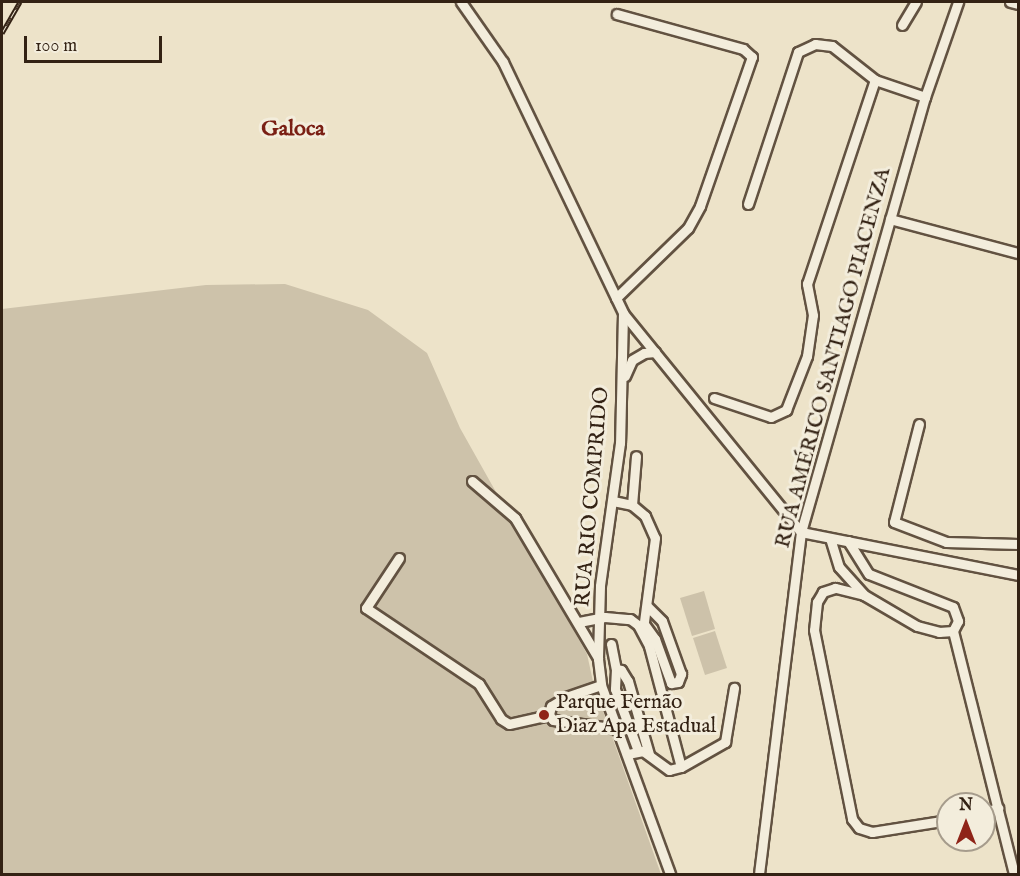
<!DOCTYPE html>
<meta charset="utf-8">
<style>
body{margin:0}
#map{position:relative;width:1020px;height:876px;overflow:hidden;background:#ede3c9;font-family:"IM FELL English",serif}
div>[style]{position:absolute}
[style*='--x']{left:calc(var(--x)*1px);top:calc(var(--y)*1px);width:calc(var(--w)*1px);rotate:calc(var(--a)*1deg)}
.green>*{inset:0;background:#cdc2aa}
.roads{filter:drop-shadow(2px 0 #625241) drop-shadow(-2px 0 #625241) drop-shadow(0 2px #625241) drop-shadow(0 -2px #625241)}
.minor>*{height:9px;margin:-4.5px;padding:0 4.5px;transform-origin:4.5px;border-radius:4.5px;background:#f3eddc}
.rail>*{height:5px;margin-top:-2.5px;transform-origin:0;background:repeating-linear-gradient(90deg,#f3eddc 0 9px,#332214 0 18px);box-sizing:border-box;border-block:2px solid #332214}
.dots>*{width:16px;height:16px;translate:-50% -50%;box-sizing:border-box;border:3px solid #f3eddc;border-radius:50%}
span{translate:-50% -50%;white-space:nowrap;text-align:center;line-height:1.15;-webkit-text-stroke:6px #f3eddc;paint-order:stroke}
.street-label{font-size:21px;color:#332214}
.poi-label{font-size:21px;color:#332214}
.left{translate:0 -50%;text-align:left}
.neighbourhood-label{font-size:22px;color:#7a1f14;font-weight:700}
.frame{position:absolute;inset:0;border:3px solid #332214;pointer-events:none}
.north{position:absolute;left:936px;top:792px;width:60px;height:60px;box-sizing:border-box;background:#f3eddc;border:2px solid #a69c8c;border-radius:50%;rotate:0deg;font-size:16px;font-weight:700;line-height:24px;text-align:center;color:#332214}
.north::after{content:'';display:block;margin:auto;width:21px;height:27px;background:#8f2418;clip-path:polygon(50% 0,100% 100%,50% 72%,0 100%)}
.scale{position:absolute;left:24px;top:36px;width:138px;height:27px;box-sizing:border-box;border:3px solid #332214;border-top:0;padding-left:8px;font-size:18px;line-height:21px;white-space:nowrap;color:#332214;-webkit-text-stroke:4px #f3eddc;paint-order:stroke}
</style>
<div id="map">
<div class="green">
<div style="clip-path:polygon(285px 284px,368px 310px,427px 353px,460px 428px,587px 654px,594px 686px,661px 874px,2px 874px,2px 309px,206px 285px)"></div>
<div style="clip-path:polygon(704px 591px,715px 629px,692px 636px,680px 598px)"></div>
<div style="clip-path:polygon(715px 631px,727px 668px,705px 675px,693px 638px)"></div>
</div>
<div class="roads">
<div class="minor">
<div style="--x:461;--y:2;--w:73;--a:55"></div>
<div style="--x:503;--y:62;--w:278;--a:64.4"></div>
<div style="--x:623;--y:313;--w:282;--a:50.9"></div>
<div style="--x:1010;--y:2;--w:8;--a:14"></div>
<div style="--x:902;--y:25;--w:27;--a:-59"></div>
<div style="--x:748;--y:204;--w:160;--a:-71.8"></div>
<div style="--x:798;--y:52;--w:19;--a:-25"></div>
<div style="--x:815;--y:44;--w:17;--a:7"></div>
<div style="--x:832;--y:46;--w:55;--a:38.3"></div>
<div style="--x:875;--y:80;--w:53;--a:18.8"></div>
<div style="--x:890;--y:219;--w:132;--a:14.9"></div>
<div style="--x:616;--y:298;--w:100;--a:-44.2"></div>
<div style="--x:688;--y:228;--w:25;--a:-61"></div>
<div style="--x:700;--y:206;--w:158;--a:-70.8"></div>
<div style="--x:752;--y:57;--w:12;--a:-138"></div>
<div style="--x:743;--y:49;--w:131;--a:-164.5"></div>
<div style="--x:623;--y:313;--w:130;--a:91.3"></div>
<div style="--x:620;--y:443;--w:144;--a:98"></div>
<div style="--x:600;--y:586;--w:73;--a:91.6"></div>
<div style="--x:598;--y:659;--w:26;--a:83"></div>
<div style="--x:601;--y:685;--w:201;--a:69.9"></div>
<div style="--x:625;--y:376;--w:17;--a:-66"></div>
<div style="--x:632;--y:360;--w:14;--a:-30"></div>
<div style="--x:644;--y:353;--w:11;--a:-5"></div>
<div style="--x:714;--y:398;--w:60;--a:18.4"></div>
<div style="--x:771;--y:417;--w:17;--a:-25"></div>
<div style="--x:786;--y:410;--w:58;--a:-68.7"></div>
<div style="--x:807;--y:356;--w:41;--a:-81.7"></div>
<div style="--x:813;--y:315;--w:32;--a:-101"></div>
<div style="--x:807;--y:284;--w:215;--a:-71.6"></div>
<div style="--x:919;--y:424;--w:101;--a:104.3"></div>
<div style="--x:894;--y:522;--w:56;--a:21"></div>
<div style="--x:946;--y:542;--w:72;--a:1.6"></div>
<div style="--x:472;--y:481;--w:57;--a:40.7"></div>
<div style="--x:515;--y:518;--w:163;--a:59.3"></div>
<div style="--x:613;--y:501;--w:19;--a:12"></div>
<div style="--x:632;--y:505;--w:17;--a:40"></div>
<div style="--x:645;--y:516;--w:24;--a:66"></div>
<div style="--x:655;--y:538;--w:92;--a:97.5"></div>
<div style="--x:632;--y:505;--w:49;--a:-85.3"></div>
<div style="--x:801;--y:532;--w:221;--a:11.2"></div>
<div style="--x:830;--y:538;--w:30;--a:73"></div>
<div style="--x:839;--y:567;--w:38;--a:48"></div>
<div style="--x:864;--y:595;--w:61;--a:30.3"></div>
<div style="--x:917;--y:626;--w:23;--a:15"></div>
<div style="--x:939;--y:632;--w:14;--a:-4"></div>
<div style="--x:848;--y:541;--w:39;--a:58"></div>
<div style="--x:869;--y:574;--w:90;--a:21.4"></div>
<div style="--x:953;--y:607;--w:15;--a:70"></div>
<div style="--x:958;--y:621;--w:11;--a:117"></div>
<div style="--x:953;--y:631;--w:251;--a:75.9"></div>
<div style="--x:399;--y:558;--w:60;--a:123.4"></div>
<div style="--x:366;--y:608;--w:136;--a:33.9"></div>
<div style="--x:479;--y:684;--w:41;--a:57.8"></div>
<div style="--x:501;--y:719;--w:9;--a:32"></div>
<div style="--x:509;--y:724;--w:41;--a:-12.7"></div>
<div style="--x:864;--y:595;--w:30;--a:-166"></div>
<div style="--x:835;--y:588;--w:13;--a:162"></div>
<div style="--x:823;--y:592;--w:12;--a:121"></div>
<div style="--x:817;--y:602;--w:28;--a:96"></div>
<div style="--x:814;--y:630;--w:193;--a:78.6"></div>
<div style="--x:852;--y:819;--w:11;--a:52"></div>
<div style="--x:859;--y:828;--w:14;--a:17"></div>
<div style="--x:872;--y:832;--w:77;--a:-9"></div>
<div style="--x:579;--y:622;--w:26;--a:-11"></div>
<div style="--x:605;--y:617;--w:25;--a:5"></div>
<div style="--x:630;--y:619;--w:10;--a:37"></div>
<div style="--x:638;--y:625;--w:24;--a:62"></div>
<div style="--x:649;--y:646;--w:125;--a:75.2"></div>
<div style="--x:681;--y:767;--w:12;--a:166"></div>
<div style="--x:669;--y:770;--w:32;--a:-144"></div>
<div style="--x:643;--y:751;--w:16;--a:169"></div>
<div style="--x:644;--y:624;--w:19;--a:54"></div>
<div style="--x:655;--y:639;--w:47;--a:70"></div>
<div style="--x:671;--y:683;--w:7;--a:-8"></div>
<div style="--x:678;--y:682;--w:9;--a:-69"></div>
<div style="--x:681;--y:674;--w:56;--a:-109.7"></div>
<div style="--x:662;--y:621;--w:21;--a:-135"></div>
<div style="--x:611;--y:644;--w:25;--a:79"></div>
<div style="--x:616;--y:669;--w:5;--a:11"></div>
<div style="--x:621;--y:670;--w:13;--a:58"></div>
<div style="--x:628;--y:681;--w:76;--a:74"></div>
<div style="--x:616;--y:669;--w:20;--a:93"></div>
<div style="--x:615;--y:689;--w:66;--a:69.6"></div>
<div style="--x:601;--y:685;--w:37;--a:161"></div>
<div style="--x:566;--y:697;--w:17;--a:149"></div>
<div style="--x:551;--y:706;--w:9;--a:103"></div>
<div style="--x:549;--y:715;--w:6;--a:51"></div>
<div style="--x:553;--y:720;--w:66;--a:7.9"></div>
<div style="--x:681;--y:767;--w:51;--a:-29.6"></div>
<div style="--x:725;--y:742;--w:55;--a:-80.5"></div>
<div style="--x:984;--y:812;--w:15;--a:-16"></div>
<div style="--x:759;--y:874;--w:345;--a:-83"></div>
<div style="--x:801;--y:532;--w:452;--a:-74.1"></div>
<div style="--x:925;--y:97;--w:101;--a:-70.8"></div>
</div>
</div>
<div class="rail">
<div style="--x:2;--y:33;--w:36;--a:-60"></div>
</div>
<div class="dots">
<div style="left:544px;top:715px;background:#8f2418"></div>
</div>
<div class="street-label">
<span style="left:834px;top:358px;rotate:-75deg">RUA AMÉRICO SANTIAGO PIACENZA</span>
<span style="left:593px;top:497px;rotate:-85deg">RUA RIO COMPRIDO</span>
</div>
<div class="poi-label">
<span class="left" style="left:556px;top:715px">Parque Fernão<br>Diaz Apa Estadual</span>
</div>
<div class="neighbourhood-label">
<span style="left:293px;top:130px">Galoca</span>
</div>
<div class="frame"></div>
<div class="north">N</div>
<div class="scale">100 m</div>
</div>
